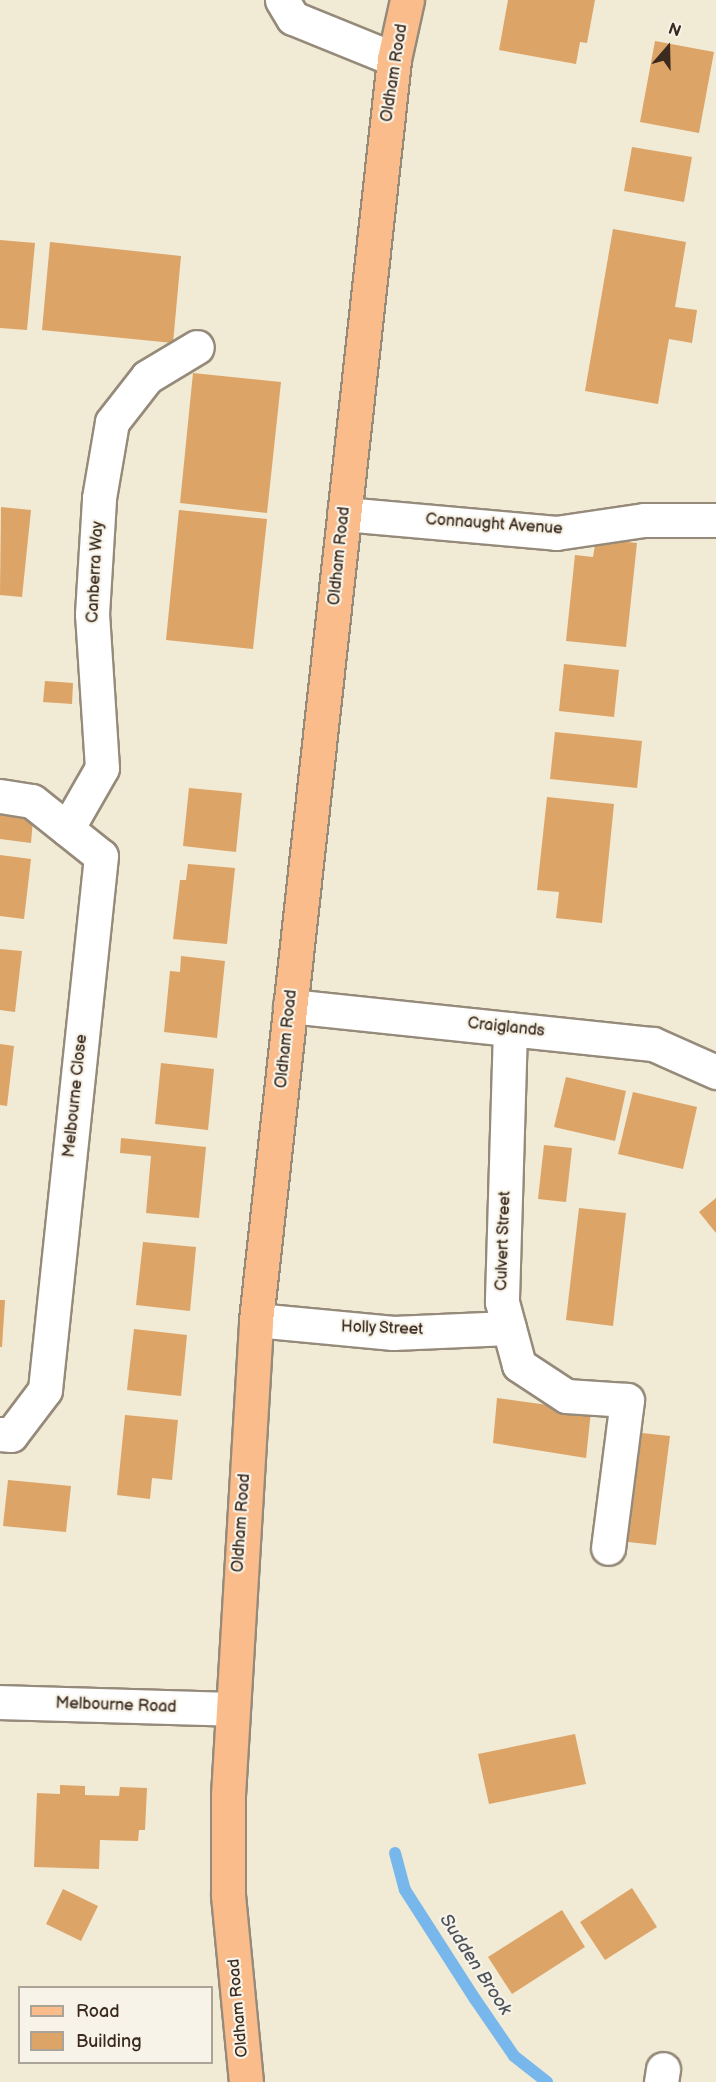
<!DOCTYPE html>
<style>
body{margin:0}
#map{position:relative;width:716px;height:2082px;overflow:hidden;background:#f1ead5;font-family:"Balsamiq Sans",sans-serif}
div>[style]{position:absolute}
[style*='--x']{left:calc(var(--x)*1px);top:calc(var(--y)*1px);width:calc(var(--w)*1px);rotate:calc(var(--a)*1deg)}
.stream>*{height:12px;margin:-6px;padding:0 6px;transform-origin:6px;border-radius:6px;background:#77b7eb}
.building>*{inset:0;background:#dca467}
.roads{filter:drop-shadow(2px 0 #968a7a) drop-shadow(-2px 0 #968a7a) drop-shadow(0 2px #968a7a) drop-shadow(0 -2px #968a7a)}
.street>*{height:33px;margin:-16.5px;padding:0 16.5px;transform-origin:16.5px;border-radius:16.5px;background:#fff}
.primary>*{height:33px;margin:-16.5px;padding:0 16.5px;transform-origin:16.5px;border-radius:16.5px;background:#fabc8b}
span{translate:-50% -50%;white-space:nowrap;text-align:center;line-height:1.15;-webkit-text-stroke:4.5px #f7f3e8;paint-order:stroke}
.street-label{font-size:16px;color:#3b2a1e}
.water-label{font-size:18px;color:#4d545c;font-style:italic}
.legend{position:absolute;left:18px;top:1986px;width:195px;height:78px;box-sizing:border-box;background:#f7f3e8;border:2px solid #aca397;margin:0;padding:8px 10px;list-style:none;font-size:18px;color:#3b2a1e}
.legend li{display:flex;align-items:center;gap:12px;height:30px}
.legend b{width:30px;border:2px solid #aca397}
.north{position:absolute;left:638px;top:18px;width:60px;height:60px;-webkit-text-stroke:4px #f7f3e8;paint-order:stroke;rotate:20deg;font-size:16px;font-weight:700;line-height:24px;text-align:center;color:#3b2a1e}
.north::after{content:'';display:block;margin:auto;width:21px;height:27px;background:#3b2a1e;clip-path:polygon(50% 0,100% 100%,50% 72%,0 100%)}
</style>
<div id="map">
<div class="stream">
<div style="--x:395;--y:1853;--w:38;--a:75"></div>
<div style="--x:405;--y:1890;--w:130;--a:57.3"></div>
<div style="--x:475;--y:1999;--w:69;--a:55.6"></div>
<div style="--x:514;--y:2056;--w:42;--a:38.2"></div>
</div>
<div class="building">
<div style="clip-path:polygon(508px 0,595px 0,587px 43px,580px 42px,576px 64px,499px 50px)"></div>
<div style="clip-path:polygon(655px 41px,714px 52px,699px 133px,640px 122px)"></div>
<div style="clip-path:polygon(632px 147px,692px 157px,684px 202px,624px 191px)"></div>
<div style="clip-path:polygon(613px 229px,686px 242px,675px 307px,697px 310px,692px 343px,669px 339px,658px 404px,585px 391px)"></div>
<div style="clip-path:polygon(0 240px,35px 243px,27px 330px,0 328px)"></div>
<div style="clip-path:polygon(50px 242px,181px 256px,173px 343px,42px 330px)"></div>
<div style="clip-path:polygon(193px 373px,281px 382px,267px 513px,180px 503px)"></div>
<div style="clip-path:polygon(1px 507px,31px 510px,22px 597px,0 595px)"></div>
<div style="clip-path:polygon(179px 510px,267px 519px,253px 649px,166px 640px)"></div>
<div style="clip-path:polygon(596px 539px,637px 543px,626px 647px,566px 641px,575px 555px,593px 557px)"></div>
<div style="clip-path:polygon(564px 664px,619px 670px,614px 717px,559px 711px)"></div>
<div style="clip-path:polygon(45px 681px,73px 683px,72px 704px,43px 702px)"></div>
<div style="clip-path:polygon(555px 732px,642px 741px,637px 788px,550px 779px)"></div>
<div style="clip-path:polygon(189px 788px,242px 793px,236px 852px,183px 846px)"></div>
<div style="clip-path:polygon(547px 797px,614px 804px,602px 923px,556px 918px,559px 892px,537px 890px)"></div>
<div style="clip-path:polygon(0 815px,33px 819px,31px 843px,0 839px)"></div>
<div style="clip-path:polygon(0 855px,31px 859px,24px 919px,0 916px)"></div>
<div style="clip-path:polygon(188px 864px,235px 868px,227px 944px,173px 939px,180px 880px,186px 880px)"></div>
<div style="clip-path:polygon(0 949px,22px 951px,15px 1012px,0 1010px)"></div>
<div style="clip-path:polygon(181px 956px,225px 961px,217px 1038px,164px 1032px,170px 971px,180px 972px)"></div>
<div style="clip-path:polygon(0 1044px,14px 1046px,7px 1106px,0 1105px)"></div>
<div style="clip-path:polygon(161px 1063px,214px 1069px,208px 1130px,155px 1124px)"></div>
<div style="clip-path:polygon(566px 1077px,626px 1091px,615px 1141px,554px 1127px)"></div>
<div style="clip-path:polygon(633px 1092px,697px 1107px,683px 1169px,618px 1154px)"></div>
<div style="clip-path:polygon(121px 1138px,206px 1147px,199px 1218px,146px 1213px,151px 1156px,120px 1153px)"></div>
<div style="clip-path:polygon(544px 1145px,572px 1148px,566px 1202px,538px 1199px)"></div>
<div style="clip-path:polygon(716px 1198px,716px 1233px,699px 1212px)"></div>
<div style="clip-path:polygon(579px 1208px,626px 1213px,613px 1326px,566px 1320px)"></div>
<div style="clip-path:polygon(143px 1242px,196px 1247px,190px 1311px,136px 1305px)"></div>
<div style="clip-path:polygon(0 1300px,5px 1300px,2px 1347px,0 1347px)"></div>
<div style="clip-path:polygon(134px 1329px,187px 1335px,181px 1396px,127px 1390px)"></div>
<div style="clip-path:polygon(497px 1398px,591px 1411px,586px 1458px,493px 1443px)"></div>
<div style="clip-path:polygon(125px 1415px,178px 1420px,172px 1480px,152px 1478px,150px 1499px,117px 1495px)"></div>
<div style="clip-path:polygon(642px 1433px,670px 1436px,656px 1545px,628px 1542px)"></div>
<div style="clip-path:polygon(8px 1480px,71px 1486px,66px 1532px,3px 1526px)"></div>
<div style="clip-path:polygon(575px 1734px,586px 1784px,489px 1804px,478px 1754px)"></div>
<div style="clip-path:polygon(60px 1785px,85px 1786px,85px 1795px,119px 1796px,120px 1787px,147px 1788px,145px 1830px,139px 1830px,138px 1841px,100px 1840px,99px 1869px,34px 1867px,37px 1793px,60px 1794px)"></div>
<div style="clip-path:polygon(632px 1888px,657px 1927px,605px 1960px,580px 1922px)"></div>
<div style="clip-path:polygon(63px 1889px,98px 1906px,81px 1941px,46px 1924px)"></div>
<div style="clip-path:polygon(562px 1910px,585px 1947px,512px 1994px,488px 1957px)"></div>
</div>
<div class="roads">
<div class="street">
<div style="--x:282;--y:0;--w:21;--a:59"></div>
<div style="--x:293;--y:18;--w:109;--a:22.1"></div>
<div style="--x:344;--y:514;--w:213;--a:5.1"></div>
<div style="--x:556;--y:533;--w:89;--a:-8.4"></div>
<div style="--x:644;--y:520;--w:72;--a:0"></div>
<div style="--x:0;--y:796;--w:32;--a:9"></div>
<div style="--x:32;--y:801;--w:88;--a:38.6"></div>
<div style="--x:101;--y:856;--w:537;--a:95.99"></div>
<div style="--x:45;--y:1390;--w:56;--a:127.1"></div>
<div style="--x:11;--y:1435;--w:11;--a:-175"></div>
<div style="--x:67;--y:829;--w:70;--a:-60.2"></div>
<div style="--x:102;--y:768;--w:154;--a:-93.7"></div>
<div style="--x:92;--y:614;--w:116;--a:-86.5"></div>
<div style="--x:99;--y:498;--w:77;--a:-80.3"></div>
<div style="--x:112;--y:422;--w:57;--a:-52.1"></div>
<div style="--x:147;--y:377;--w:58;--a:-31"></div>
<div style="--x:290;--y:1006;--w:365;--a:6"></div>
<div style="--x:653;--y:1044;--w:69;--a:24"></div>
<div style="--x:510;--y:1029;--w:273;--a:91.7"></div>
<div style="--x:502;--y:1302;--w:65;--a:74.9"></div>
<div style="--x:519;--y:1365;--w:56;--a:33.4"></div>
<div style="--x:566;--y:1396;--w:61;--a:3.8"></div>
<div style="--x:627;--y:1400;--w:149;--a:97.3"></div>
<div style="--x:256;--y:1320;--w:138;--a:5.4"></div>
<div style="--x:393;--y:1333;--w:116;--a:-2.5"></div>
<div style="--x:0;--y:1702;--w:232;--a:1.7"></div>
<div style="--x:661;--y:2082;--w:13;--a:-81"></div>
</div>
<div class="primary">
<div style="--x:246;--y:2082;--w:189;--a:-95.5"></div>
<div style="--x:228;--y:1894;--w:99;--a:-90"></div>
<div style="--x:228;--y:1795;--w:476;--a:-86.6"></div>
<div style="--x:256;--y:1320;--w:1269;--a:-83.75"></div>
<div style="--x:394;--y:59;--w:60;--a:-77.6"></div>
</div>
</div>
<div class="street-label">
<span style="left:395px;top:73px;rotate:-81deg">Oldham Road</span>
<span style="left:494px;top:525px;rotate:4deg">Connaught Avenue</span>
<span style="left:340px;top:556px;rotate:-84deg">Oldham Road</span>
<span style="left:96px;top:572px;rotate:-87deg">Canberra Way</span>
<span style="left:506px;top:1028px;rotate:6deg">Craiglands</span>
<span style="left:287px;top:1039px;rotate:-84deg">Oldham Road</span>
<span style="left:76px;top:1096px;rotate:-84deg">Melbourne Close</span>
<span style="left:504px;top:1241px;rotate:-88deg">Culvert Street</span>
<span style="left:382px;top:1329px;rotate:2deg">Holly Street</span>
<span style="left:242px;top:1523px;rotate:-86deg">Oldham Road</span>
<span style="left:116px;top:1706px;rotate:2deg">Melbourne Road</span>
<span style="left:239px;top:2008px;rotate:-95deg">Oldham Road</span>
</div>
<div class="water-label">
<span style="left:475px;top:1965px;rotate:57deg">Sudden Brook</span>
</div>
<ul class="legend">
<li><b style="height:8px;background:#fabc8b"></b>Road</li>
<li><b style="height:16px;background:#dca467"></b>Building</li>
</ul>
<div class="north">N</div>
</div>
